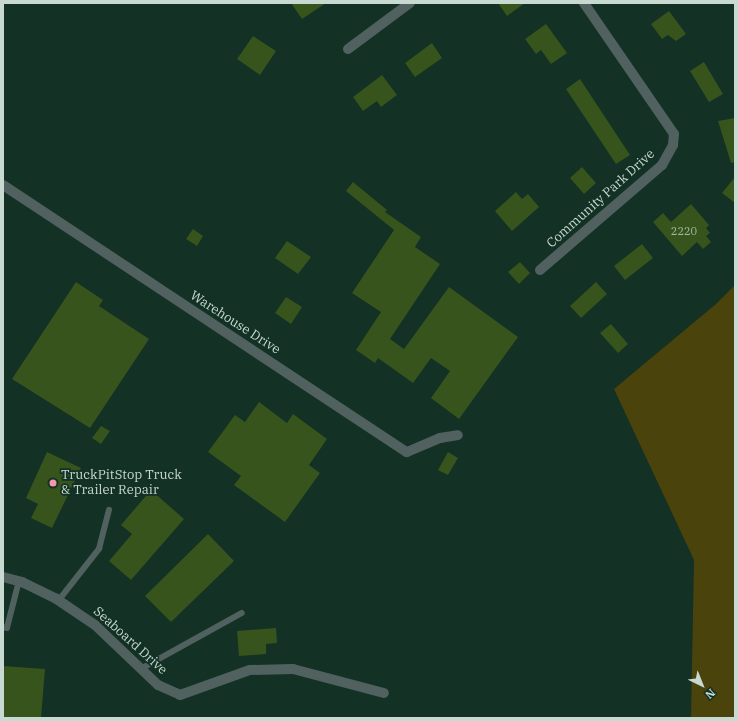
<!DOCTYPE html>
<style>
body{margin:0}
#map{position:relative;width:738px;height:721px;overflow:hidden;background:#133125;font-family:"IBM Plex Serif",serif}
div>[style]{position:absolute}
[style*='--x']{left:calc(var(--x)*1px);top:calc(var(--y)*1px);width:calc(var(--w)*1px);rotate:calc(var(--a)*1deg)}
.green>*{inset:0;background:#4a430b}
.building>*{inset:0;background:#36541c}
.lane>*{height:5.5px;margin:-2.75px;padding:0 2.75px;transform-origin:2.75px;border-radius:2.75px;background:#516160}
.street>*{height:10px;margin:-5px;padding:0 5px;transform-origin:5px;border-radius:5px;background:#516160}
.dots>*{width:11px;height:11px;translate:-50% -50%;box-sizing:border-box;border:2px solid #133125;border-radius:50%}
span{translate:-50% -50%;white-space:nowrap;text-align:center;line-height:1.15;-webkit-text-stroke:3.5px #133125;paint-order:stroke}
.number-label{font-size:11px;color:#a4b8a4}
.number-label span{-webkit-text-stroke-width:0}
.street-label{font-size:13px;color:#c8d9d1}
.poi-label{font-size:13px;color:#c8d9d1}
.left{translate:0 -50%;text-align:left}
.frame{position:absolute;inset:0;border:4px solid #c8d9d1;pointer-events:none}
.north{position:absolute;left:682px;top:665px;width:40px;height:40px;-webkit-text-stroke:3px #133125;paint-order:stroke;rotate:137deg;font-size:11px;font-weight:700;line-height:16px;text-align:center;color:#c8d9d1}
.north::after{content:'';display:block;margin:auto;width:14px;height:18px;background:#c8d9d1;clip-path:polygon(50% 0,100% 100%,50% 72%,0 100%)}
</style>
<div id="map">
<div class="green">
<div style="clip-path:polygon(735px 285px,735px 718px,691px 718px,694px 560px,614px 389px,716px 304px)"></div>
</div>
<div class="building">
<div style="clip-path:polygon(291px 3px,326px 3px,302px 19px)"></div>
<div style="clip-path:polygon(498px 3px,525px 3px,507px 16px)"></div>
<div style="clip-path:polygon(669px 11px,686px 34px,676px 41px,668px 35px,662px 39px,651px 24px)"></div>
<div style="clip-path:polygon(546px 24px,567px 53px,551px 64px,541px 50px,536px 54px,525px 39px)"></div>
<div style="clip-path:polygon(253px 36px,276px 51px,260px 75px,237px 59px)"></div>
<div style="clip-path:polygon(432px 43px,442px 58px,415px 77px,405px 63px)"></div>
<div style="clip-path:polygon(704px 62px,723px 94px,709px 102px,690px 71px)"></div>
<div style="clip-path:polygon(382px 75px,397px 95px,381px 107px,377px 101px,363px 111px,353px 97px)"></div>
<div style="clip-path:polygon(580px 79px,630px 155px,616px 164px,566px 89px)"></div>
<div style="clip-path:polygon(735px 118px,735px 162px,731px 163px,718px 121px)"></div>
<div style="clip-path:polygon(582px 167px,596px 183px,584px 194px,570px 178px)"></div>
<div style="clip-path:polygon(735px 177px,735px 203px,722px 193px)"></div>
<div style="clip-path:polygon(353px 182px,387px 210px,385px 212px,421px 237px,415px 247px,440px 264px,390px 339px,404px 349px,449px 287px,518px 337px,459px 419px,431px 398px,450px 371px,431px 358px,413px 383px,378px 358px,375px 363px,356px 350px,381px 312px,352px 293px,394px 230px,346px 191px)"></div>
<div style="clip-path:polygon(516px 192px,522px 199px,528px 194px,539px 207px,512px 231px,495px 211px)"></div>
<div style="clip-path:polygon(691px 204px,709px 225px,706px 228px,710px 233px,706px 236px,711px 242px,703px 249px,697px 242px,682px 256px,653px 222px,663px 213px,671px 222px)"></div>
<div style="clip-path:polygon(193px 229px,203px 236px,197px 246px,186px 239px)"></div>
<div style="clip-path:polygon(287px 241px,311px 257px,298px 274px,275px 258px)"></div>
<div style="clip-path:polygon(642px 244px,653px 258px,625px 280px,614px 266px)"></div>
<div style="clip-path:polygon(520px 262px,530px 273px,519px 284px,508px 272px)"></div>
<div style="clip-path:polygon(76px 282px,103px 300px,99px 306px,149px 339px,90px 428px,12px 379px)"></div>
<div style="clip-path:polygon(596px 282px,607px 294px,581px 318px,570px 306px)"></div>
<div style="clip-path:polygon(286px 297px,302px 307px,291px 324px,275px 313px)"></div>
<div style="clip-path:polygon(611px 324px,628px 344px,618px 353px,600px 333px)"></div>
<div style="clip-path:polygon(259px 402px,287px 423px,293px 414px,327px 439px,309px 465px,320px 473px,285px 522px,234px 485px,241px 476px,208px 452px,235px 415px,245px 422px)"></div>
<div style="clip-path:polygon(101px 426px,110px 431px,101px 444px,92px 438px)"></div>
<div style="clip-path:polygon(47px 452px,81px 468px,52px 528px,31px 518px,38px 504px,26px 498px)"></div>
<div style="clip-path:polygon(448px 452px,458px 458px,448px 475px,438px 470px)"></div>
<div style="clip-path:polygon(151px 490px,184px 519px,131px 580px,109px 561px,132px 534px,121px 525px)"></div>
<div style="clip-path:polygon(208px 534px,234px 561px,171px 622px,145px 596px)"></div>
<div style="clip-path:polygon(276px 628px,277px 643px,266px 644px,266px 654px,239px 656px,237px 631px)"></div>
<div style="clip-path:polygon(3px 666px,45px 669px,41px 718px,3px 718px)"></div>
</div>
<div class="lane">
<div style="--x:59;--y:600;--w:65;--a:-51.9"></div>
<div style="--x:99;--y:549;--w:40;--a:-75.6"></div>
<div style="--x:3;--y:627;--w:4;--a:14"></div>
<div style="--x:7;--y:628;--w:49;--a:-75.7"></div>
<div style="--x:141;--y:669;--w:115;--a:-29"></div>
</div>
<div class="street">
<div style="--x:348;--y:49;--w:77;--a:-36.6"></div>
<div style="--x:3;--y:185;--w:484;--a:33.5"></div>
<div style="--x:407;--y:452;--w:36;--a:-23"></div>
<div style="--x:440;--y:438;--w:18;--a:-9"></div>
<div style="--x:540;--y:270;--w:161;--a:-40.7"></div>
<div style="--x:662;--y:165;--w:23;--a:-61"></div>
<div style="--x:673;--y:145;--w:11;--a:-85"></div>
<div style="--x:674;--y:134;--w:159;--a:-124.5"></div>
<div style="--x:3;--y:577;--w:20;--a:15"></div>
<div style="--x:22;--y:582;--w:37;--a:26"></div>
<div style="--x:55;--y:598;--w:48;--a:34"></div>
<div style="--x:95;--y:625;--w:87;--a:43.6"></div>
<div style="--x:158;--y:685;--w:24;--a:24"></div>
<div style="--x:180;--y:695;--w:74;--a:-19.7"></div>
<div style="--x:250;--y:670;--w:43;--a:-1.3"></div>
<div style="--x:293;--y:669;--w:94;--a:14.8"></div>
</div>
<div class="dots">
<div style="left:53px;top:483px;background:#f39aaa"></div>
</div>
<div class="number-label">
<span style="left:684px;top:231px">2220</span>
</div>
<div class="street-label">
<span style="left:601px;top:199px;rotate:-42deg">Community Park Drive</span>
<span style="left:235px;top:323px;rotate:33deg">Warehouse Drive</span>
<span style="left:130px;top:641px;rotate:42deg">Seaboard Drive</span>
</div>
<div class="poi-label">
<span class="left" style="left:61px;top:483px">TruckPitStop Truck<br>&amp; Trailer Repair</span>
</div>
<div class="frame"></div>
<div class="north">N</div>
</div>
